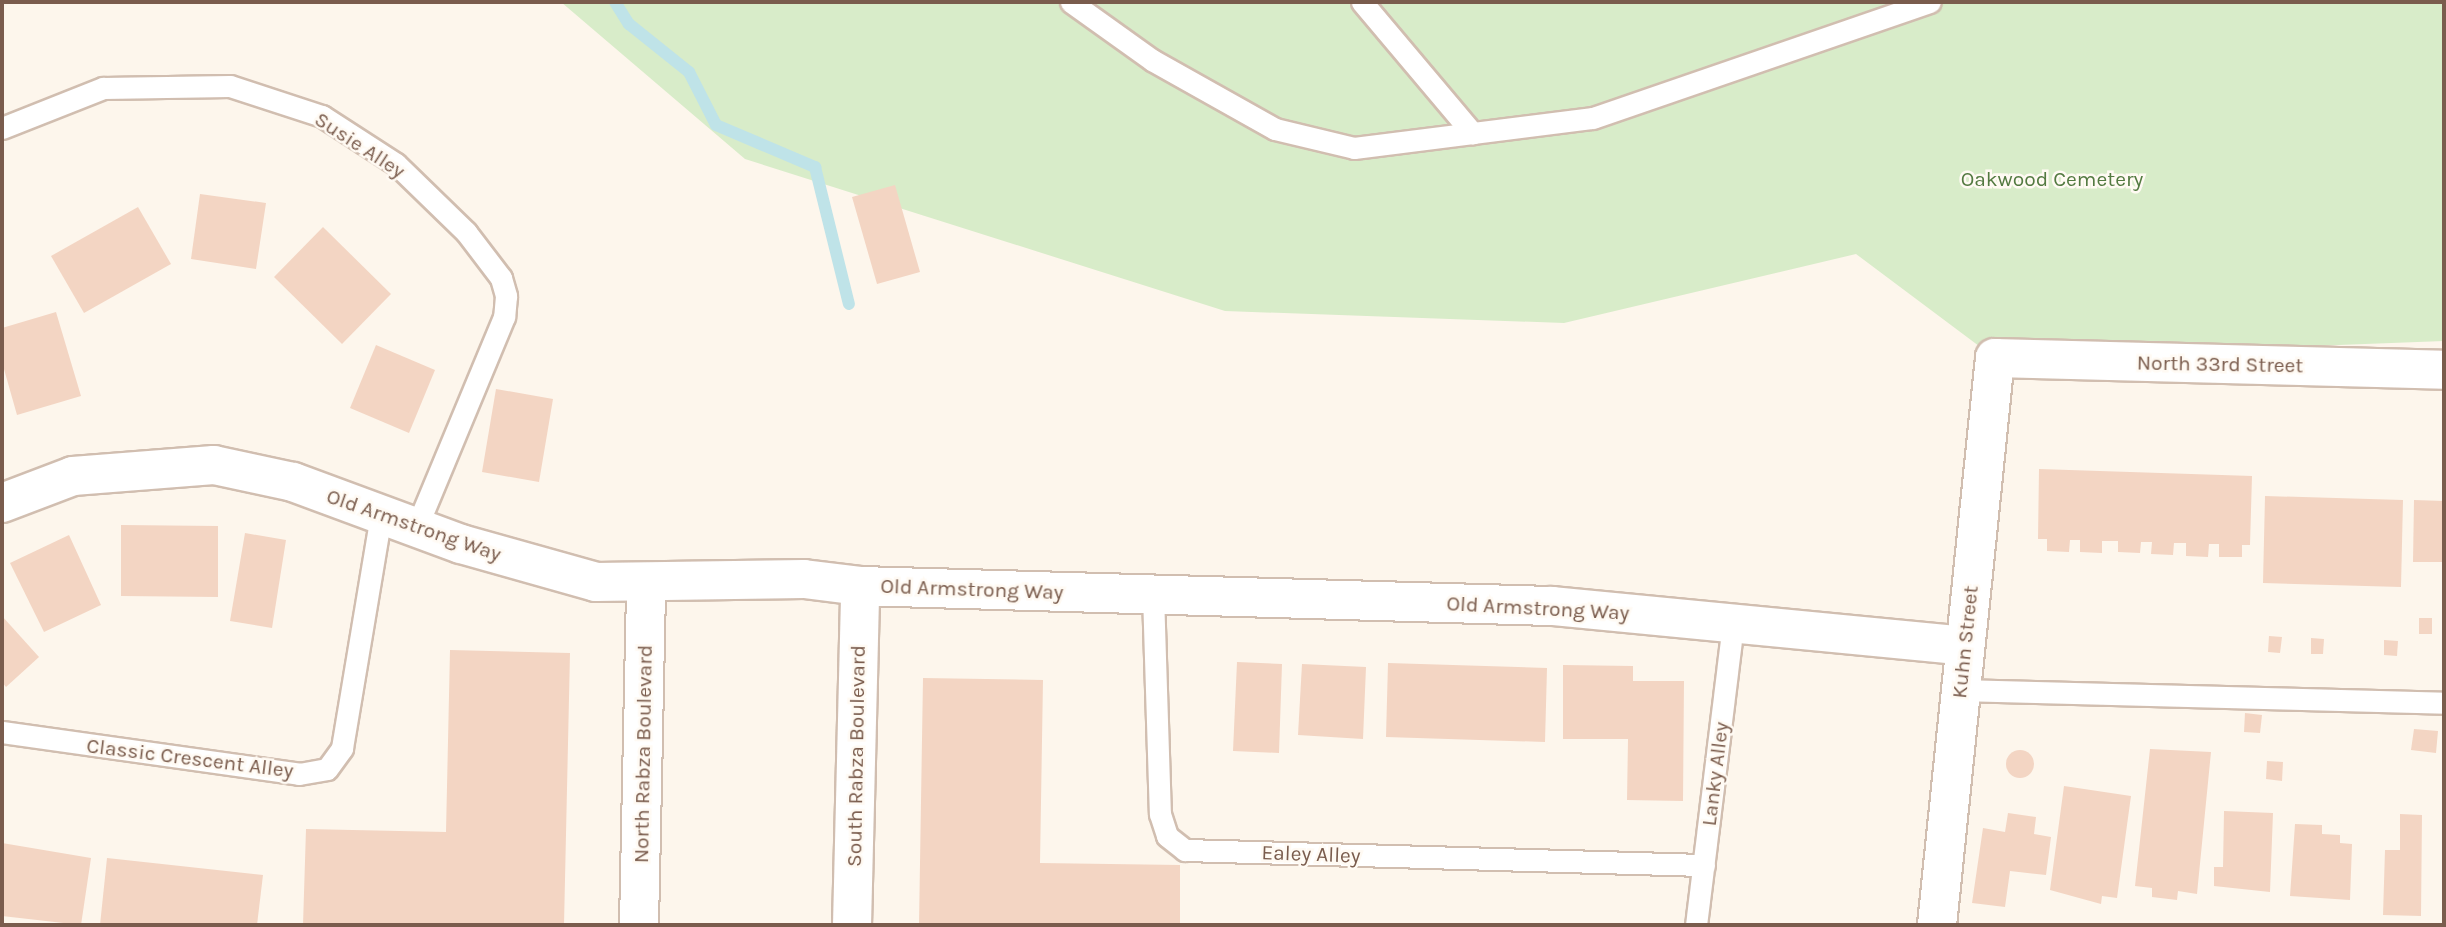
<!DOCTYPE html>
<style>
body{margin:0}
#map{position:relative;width:2446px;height:927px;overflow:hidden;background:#fdf6ec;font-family:Karla,sans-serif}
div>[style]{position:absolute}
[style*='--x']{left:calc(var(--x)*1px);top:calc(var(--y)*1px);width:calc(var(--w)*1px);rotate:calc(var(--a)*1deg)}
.green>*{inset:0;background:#d8ecc9}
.stream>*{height:12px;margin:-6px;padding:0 6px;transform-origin:6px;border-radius:6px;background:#bfe3e8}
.building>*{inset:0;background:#f3d5c3}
.round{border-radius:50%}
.roads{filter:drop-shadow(2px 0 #d1beb0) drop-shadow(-2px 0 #d1beb0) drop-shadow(0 2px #d1beb0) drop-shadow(0 -2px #d1beb0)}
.lane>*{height:21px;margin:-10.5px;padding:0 10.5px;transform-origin:10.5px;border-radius:10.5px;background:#fff}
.street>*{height:38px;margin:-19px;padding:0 19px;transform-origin:19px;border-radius:19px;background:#fff}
span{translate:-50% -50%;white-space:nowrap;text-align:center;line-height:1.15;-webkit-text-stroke:5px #fffaf3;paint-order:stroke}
.street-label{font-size:21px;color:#7a5c4d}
.park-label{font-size:21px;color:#537a41}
.frame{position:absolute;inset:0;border:4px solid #7a5c4d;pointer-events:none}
</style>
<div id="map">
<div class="green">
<div style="clip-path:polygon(561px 2px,2444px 2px,2444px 341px,1995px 358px,1856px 254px,1564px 323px,1225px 311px,745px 159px)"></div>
</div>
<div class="stream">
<div style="--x:615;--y:2;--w:26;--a:58"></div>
<div style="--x:629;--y:24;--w:77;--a:38.7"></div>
<div style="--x:689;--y:72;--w:59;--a:63"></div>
<div style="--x:716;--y:125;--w:108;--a:23"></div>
<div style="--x:815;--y:167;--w:141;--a:76.1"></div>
</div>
<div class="building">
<div style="clip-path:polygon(895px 185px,920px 272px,877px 284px,852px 197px)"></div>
<div style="clip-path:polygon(200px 194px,266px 203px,256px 269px,191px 259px)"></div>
<div style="clip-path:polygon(138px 207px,171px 264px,84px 313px,51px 256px)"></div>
<div style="clip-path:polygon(323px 227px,391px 294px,342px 344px,274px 277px)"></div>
<div style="clip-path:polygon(56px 312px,81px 396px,17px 415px,2px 362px,2px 328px)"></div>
<div style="clip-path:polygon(376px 345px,435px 370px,409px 433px,350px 408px)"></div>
<div style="clip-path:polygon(496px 389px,553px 399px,539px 482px,482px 472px)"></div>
<div style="clip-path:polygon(2039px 469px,2252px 476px,2250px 545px,2242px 545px,2242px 557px,2219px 557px,2219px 544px,2209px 544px,2208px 557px,2186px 556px,2186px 543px,2174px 543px,2173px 555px,2151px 554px,2152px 542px,2141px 542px,2140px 553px,2118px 552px,2118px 541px,2102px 541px,2102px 553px,2080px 552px,2080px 540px,2070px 540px,2069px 552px,2047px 551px,2047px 539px,2038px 539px)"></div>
<div style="clip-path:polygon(2265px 496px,2403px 500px,2401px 587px,2263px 583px)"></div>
<div style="clip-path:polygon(2414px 500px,2444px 501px,2444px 562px,2413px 562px)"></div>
<div style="clip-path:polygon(121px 525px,218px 526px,218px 597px,121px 596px)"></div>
<div style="clip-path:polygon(245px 533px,286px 540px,272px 628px,230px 621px)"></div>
<div style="clip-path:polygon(69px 535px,101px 605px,44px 632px,10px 563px)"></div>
<div style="clip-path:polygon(2px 616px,39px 657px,6px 687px,2px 682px)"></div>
<div style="clip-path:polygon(2419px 618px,2432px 618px,2432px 634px,2419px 634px)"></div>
<div style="clip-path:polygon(2269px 636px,2282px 637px,2280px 653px,2268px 652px)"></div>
<div style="clip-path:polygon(2311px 638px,2324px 639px,2323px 654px,2311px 654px)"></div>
<div style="clip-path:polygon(2384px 640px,2398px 641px,2397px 656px,2384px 655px)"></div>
<div style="clip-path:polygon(450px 650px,570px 653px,564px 925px,303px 925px,306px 829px,446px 832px)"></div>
<div style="clip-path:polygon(1237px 662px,1282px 664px,1279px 753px,1233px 751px)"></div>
<div style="clip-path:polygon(1388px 663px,1547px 668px,1545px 742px,1386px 737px)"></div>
<div style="clip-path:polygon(1302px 664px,1366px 667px,1363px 739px,1298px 735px)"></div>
<div style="clip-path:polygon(1563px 665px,1633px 666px,1633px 681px,1684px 681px,1683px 801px,1627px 800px,1628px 739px,1563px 739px)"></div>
<div style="clip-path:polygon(923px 678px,1043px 680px,1040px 863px,1180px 865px,1180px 925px,919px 925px)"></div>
<div style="clip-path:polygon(2245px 713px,2262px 715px,2260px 733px,2244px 732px)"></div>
<div style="clip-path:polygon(2414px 729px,2438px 731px,2436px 753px,2411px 750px)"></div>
<div style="clip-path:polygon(2150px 749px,2211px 752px,2197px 894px,2178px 891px,2177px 900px,2152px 897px,2152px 888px,2135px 886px)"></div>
<div class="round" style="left:2006px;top:750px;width:28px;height:28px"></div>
<div style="clip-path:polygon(2267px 761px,2283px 762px,2282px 781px,2266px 779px)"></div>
<div style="clip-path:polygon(2064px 786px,2131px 796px,2117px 898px,2102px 896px,2101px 904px,2050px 890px)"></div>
<div style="clip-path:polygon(2224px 811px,2273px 813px,2270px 892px,2214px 886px,2214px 867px,2223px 867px)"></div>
<div style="clip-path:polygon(2008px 813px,2036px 817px,2034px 834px,2051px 837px,2046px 875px,2010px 871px,2005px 907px,1972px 903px,1983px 828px,2005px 832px)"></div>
<div style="clip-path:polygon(2400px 814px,2422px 815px,2421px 916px,2383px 915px,2385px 850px,2400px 850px)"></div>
<div style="clip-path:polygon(2295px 824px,2322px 825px,2322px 834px,2340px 835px,2340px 843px,2352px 844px,2350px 900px,2290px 896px)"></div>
<div style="clip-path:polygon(2px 843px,91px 858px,81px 925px,2px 916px)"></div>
<div style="clip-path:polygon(107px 858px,263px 875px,257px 925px,100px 925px)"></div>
</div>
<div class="roads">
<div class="lane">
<div style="--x:1071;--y:2;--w:100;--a:35.6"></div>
<div style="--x:1152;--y:60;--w:141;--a:29.3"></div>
<div style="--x:1275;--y:129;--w:81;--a:13.5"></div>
<div style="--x:1354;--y:148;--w:241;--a:-7.2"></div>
<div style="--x:1593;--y:118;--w:356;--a:-19"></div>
<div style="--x:1362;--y:2;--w:172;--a:49.9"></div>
<div style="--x:2;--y:128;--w:109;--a:-21.6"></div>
<div style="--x:103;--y:88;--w:127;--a:-0.9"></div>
<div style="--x:230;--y:86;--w:97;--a:18.1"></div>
<div style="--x:322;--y:116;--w:88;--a:33"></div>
<div style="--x:396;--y:164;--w:98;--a:44.2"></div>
<div style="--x:466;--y:232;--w:58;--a:52.7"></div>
<div style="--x:501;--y:278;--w:19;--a:74"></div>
<div style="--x:506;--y:296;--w:21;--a:95"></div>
<div style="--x:504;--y:317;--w:229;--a:112.6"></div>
<div style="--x:1153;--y:594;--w:220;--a:88.2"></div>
<div style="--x:1160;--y:814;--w:23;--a:72"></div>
<div style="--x:1167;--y:836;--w:23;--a:38"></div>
<div style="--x:1185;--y:850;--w:519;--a:1.66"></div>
<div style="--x:1960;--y:690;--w:484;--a:1.5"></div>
<div style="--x:2;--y:732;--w:300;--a:8"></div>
<div style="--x:299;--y:774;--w:28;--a:-10"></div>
<div style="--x:327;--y:769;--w:26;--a:-54"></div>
<div style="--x:342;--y:748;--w:236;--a:-80.5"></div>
<div style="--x:1696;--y:925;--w:305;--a:-83"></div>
</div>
<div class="street">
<div style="--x:2;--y:503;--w:76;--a:-20.8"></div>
<div style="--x:73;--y:476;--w:141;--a:-4.5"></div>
<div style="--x:214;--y:465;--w:81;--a:12.1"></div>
<div style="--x:293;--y:482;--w:179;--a:20.3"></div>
<div style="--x:461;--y:544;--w:140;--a:15.7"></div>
<div style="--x:596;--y:582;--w:208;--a:-0.8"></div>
<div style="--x:804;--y:579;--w:56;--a:7.1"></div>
<div style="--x:860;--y:586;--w:692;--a:1.66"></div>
<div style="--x:1552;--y:606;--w:415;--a:5.5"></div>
<div style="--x:639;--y:925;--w:343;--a:-88.8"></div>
<div style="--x:852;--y:925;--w:339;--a:-88.6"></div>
<div style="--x:1937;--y:925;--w:570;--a:-84.16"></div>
<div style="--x:1995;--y:358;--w:449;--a:1.5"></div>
</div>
</div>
<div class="street-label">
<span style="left:360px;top:145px;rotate:33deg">Susie Alley</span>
<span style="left:2220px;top:364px;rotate:1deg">North 33rd Street</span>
<span style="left:414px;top:525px;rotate:19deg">Old Armstrong Way</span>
<span style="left:972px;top:589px;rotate:2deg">Old Armstrong Way</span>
<span style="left:1538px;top:608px;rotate:3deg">Old Armstrong Way</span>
<span style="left:1965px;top:642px;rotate:-84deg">Kuhn Street</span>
<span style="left:643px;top:754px;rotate:-89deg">North Rabza Boulevard</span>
<span style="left:856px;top:756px;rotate:-89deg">South Rabza Boulevard</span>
<span style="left:190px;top:758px;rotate:7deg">Classic Crescent Alley</span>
<span style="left:1715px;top:774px;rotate:-83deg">Lanky Alley</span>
<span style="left:1311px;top:854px;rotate:2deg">Ealey Alley</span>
</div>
<div class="park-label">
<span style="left:2052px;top:179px">Oakwood Cemetery</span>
</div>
<div class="frame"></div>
</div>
